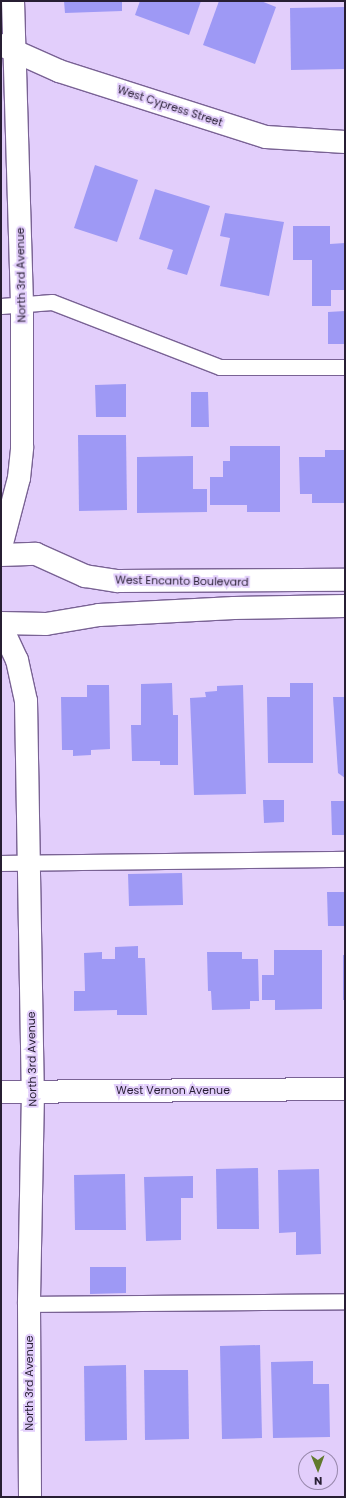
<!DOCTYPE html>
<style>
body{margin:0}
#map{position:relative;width:346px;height:1498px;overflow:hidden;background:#e2cefb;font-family:Poppins,sans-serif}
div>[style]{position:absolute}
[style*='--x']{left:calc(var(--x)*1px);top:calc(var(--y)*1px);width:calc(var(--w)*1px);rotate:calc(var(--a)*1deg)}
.building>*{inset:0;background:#9e99f5}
.roads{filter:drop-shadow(1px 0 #796294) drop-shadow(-1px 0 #796294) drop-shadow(0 1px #796294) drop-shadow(0 -1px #796294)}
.service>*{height:15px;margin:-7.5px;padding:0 7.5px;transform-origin:7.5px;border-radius:7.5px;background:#fff}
.minor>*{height:22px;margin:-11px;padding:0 11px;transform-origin:11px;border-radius:11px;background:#fff}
.tertiary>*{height:22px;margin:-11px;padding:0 11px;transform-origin:11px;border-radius:11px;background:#fff}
span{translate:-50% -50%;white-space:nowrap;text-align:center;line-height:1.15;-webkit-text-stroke:4px #e2cefb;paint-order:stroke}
.street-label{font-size:11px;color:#271e33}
.frame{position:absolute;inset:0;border:2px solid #271e33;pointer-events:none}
.north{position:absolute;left:298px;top:1450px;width:40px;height:40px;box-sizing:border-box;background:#e2cefb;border:1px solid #9788ab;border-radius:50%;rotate:179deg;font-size:11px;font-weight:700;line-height:16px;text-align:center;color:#271e33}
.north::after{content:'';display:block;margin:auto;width:14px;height:18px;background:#617a2d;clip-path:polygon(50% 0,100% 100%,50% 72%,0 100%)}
</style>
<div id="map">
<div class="building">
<div style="clip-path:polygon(64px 1px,122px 1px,122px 11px,65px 13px)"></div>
<div style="clip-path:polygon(140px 1px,201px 1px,189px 35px,135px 15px)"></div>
<div style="clip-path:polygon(219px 1px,261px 1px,276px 7px,255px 64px,203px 45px)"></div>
<div style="clip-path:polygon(345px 7px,345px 69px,291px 70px,290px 8px)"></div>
<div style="clip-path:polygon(95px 165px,138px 180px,117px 242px,74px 228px)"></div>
<div style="clip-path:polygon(155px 189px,210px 206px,187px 275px,167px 269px,173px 250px,139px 239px)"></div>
<div style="clip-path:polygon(225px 213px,284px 222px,269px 296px,220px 286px,230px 238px,220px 236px)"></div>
<div style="clip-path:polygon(293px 226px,330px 226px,330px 244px,345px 243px,345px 290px,331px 290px,331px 306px,312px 306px,312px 260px,293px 260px)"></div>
<div style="clip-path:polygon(345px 311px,345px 344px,328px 344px,328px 312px)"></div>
<div style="clip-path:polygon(126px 384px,126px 417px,96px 417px,95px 385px)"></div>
<div style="clip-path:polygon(191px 392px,208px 392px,209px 427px,191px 427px)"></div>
<div style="clip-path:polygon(78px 435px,126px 435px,127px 510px,79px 511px)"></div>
<div style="clip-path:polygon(230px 446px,280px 446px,280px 512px,247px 512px,247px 505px,210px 505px,210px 477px,223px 477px,223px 461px,230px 461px)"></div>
<div style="clip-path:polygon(325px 450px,345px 450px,345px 503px,312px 503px,312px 494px,300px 494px,299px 457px,325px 457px)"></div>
<div style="clip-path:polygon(193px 456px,193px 489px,207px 489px,207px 512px,137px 513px,137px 457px)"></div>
<div style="clip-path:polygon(172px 683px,173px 715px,178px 715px,178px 765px,160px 765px,160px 761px,132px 761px,131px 725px,141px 725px,141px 684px)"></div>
<div style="clip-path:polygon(290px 683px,313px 683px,313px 763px,268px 763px,267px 697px,290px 697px)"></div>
<div style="clip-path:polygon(87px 685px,109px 685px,110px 749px,91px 750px,91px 755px,73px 756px,73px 750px,62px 750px,61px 697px,87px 697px)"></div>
<div style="clip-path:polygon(243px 685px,246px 794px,194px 795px,190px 698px,206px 697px,205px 692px,217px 691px,217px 686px)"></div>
<div style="clip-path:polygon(333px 697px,345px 697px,345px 778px,338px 773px)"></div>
<div style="clip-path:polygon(263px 800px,284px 800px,284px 822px,264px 823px)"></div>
<div style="clip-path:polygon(331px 801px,345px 801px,345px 835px,332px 835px)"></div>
<div style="clip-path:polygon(182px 873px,183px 905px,129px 906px,128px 874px)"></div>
<div style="clip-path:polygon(327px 892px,345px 892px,345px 926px,328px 926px)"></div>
<div style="clip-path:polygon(138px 946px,138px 958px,145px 958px,147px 1015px,117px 1015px,117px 1010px,74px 1011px,74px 991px,85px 991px,84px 953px,102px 952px,102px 959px,115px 959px,115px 947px)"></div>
<div style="clip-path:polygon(274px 950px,322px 950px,322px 1009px,275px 1010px,275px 1000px,262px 1000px,262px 975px,274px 975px)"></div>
<div style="clip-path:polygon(207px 952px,242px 952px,242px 959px,258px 959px,259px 1001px,250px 1001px,250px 1009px,212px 1010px,211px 991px,208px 991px)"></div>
<div style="clip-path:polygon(343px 955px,345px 955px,345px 1000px,343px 1000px)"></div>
<div style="clip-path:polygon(258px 1168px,259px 1229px,217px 1229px,216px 1169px)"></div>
<div style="clip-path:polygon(319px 1169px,321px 1254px,296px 1255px,296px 1232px,279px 1233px,278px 1170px)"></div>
<div style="clip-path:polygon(125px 1174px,126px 1230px,75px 1230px,74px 1175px)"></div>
<div style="clip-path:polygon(193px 1176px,193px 1198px,181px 1198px,181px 1240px,146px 1241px,144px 1177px)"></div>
<div style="clip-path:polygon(90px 1267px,126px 1267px,126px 1293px,90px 1294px)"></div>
<div style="clip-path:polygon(260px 1345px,262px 1438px,222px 1439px,220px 1346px)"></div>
<div style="clip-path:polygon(313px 1361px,313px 1384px,329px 1384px,330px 1437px,273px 1438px,271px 1362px)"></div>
<div style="clip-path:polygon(126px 1365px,127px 1440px,85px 1441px,84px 1366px)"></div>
<div style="clip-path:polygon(144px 1370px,188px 1370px,189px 1439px,145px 1440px)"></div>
</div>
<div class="roads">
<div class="service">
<div style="--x:1;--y:306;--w:51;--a:-4.5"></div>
<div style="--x:52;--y:302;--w:180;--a:21.2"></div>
<div style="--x:220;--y:367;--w:125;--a:0"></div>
<div style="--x:1;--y:863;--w:344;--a:-0.7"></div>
<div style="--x:29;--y:1304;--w:316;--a:-0.5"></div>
</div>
<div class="minor">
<div style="--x:1;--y:45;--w:64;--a:24.1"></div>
<div style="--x:59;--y:71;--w:217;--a:17.7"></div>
<div style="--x:266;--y:137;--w:79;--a:3.6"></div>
<div style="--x:1;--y:1092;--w:344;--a:-0.5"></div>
</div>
<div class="tertiary">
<div style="--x:1;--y:547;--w:71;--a:-75.4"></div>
<div style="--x:19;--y:478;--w:31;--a:-84"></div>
<div style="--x:22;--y:447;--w:143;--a:-90"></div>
<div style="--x:22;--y:304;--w:303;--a:-91.7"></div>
<div style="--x:1;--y:555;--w:35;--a:-2"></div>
<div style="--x:36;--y:554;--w:54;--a:24.2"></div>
<div style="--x:85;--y:576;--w:33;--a:9"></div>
<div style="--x:118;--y:581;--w:227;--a:-0.3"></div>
<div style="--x:1;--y:623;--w:45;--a:1.3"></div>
<div style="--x:46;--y:624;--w:54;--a:-9.6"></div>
<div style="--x:99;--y:615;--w:135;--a:-3"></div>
<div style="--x:234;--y:608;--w:111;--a:-1"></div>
<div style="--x:1;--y:626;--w:38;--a:65"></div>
<div style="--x:17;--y:660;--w:42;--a:77.6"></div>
<div style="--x:26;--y:701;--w:391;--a:89"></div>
<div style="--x:33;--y:1092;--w:212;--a:91.1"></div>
<div style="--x:29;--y:1304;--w:193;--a:89.7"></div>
</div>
</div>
<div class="street-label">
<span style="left:170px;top:106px;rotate:18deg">West Cypress Street</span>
<span style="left:21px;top:275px;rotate:-91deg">North 3rd Avenue</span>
<span style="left:182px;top:581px;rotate:1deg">West Encanto Boulevard</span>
<span style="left:32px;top:1059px;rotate:-91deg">North 3rd Avenue</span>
<span style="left:173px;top:1090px">West Vernon Avenue</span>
<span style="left:29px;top:1383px;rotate:-90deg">North 3rd Avenue</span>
</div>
<div class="frame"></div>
<div class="north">N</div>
</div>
